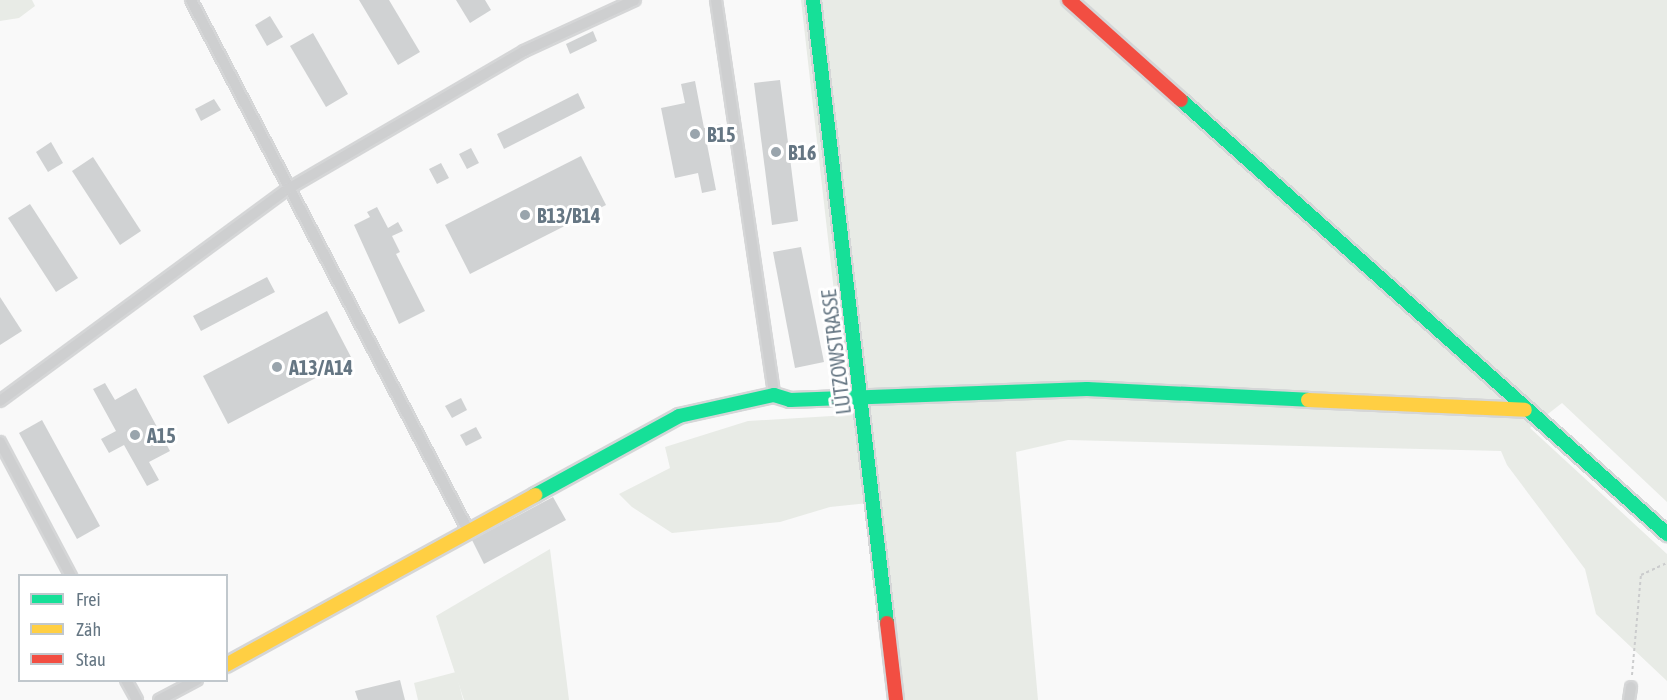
<!DOCTYPE html>
<meta charset="utf-8">
<style>
body{margin:0}
#map{position:relative;width:1667px;height:700px;overflow:hidden;background:#f9f9f9;font-family:"Asap Condensed",sans-serif}
div>[style]{position:absolute}
[style*='--x']{left:calc(var(--x)*1px);top:calc(var(--y)*1px);width:calc(var(--w)*1px);rotate:calc(var(--a)*1deg)}
.green>*{inset:0;background:#e8ebe6}
.building>*{inset:0;background:#d0d2d3}
.path>*{height:2px;margin-top:-1px;transform-origin:0;background:repeating-linear-gradient(90deg,#cbcccd 0 3px,transparent 0 6px)}
.roads{filter:drop-shadow(2px 0 #d5d6d7) drop-shadow(-2px 0 #d5d6d7) drop-shadow(0 2px #d5d6d7) drop-shadow(0 -2px #d5d6d7)}
.street>*{height:10px;margin:-5px;padding:0 5px;transform-origin:5px;border-radius:5px;background:#cecfd0}
.fast>*{height:14px;margin:-7px;padding:0 7px;transform-origin:7px;border-radius:7px;background:#16e098}
.slow>*{height:14px;margin:-7px;padding:0 7px;transform-origin:7px;border-radius:7px;background:#ffcf43}
.jam>*{height:14px;margin:-7px;padding:0 7px;transform-origin:7px;border-radius:7px;background:#f24e42}
.dots>*{width:16px;height:16px;translate:-50% -50%;box-sizing:border-box;border:3px solid #fff;border-radius:50%}
span{translate:-50% -50%;white-space:nowrap;text-align:center;line-height:1.15;-webkit-text-stroke:6px #fff;paint-order:stroke}
.poi-label{font-size:20px;color:#657683;font-weight:700}
.left{translate:0 -50%;text-align:left}
.street-label{font-size:20px;color:#657683}
.legend{position:absolute;left:18px;top:574px;width:210px;height:108px;box-sizing:border-box;background:#fff;border:2px solid #c1c8cd;margin:0;padding:8px 10px;list-style:none;font-size:18px;color:#657683}
.legend li{display:flex;align-items:center;gap:12px;height:30px}
.legend b{width:30px;border:2px solid #c1c8cd}
</style>
<div id="map">
<div class="green">
<div style="clip-path:polygon(0 0,32px 0,35px 6px,19px 18px,0 21px)"></div>
<div style="clip-path:polygon(801px 0,1667px 0,1667px 502px,1562px 403px,1530px 428px,1667px 554px,1667px 681px,1596px 614px,1585px 569px,1507px 465px,1501px 451px,1068px 440px,1016px 452px,1038px 700px,904px 700px,878px 502px,830px 507px,780px 522px,672px 533px,632px 507px,619px 494px,670px 468px,665px 447px,748px 421px,848px 415px,839px 397px,838px 387px,844px 380px)"></div>
<div style="clip-path:polygon(550px 549px,569px 700px,464px 700px,436px 616px)"></div>
<div style="clip-path:polygon(456px 672px,463px 700px,418px 700px,414px 683px)"></div>
</div>
<div class="building">
<div style="clip-path:polygon(359px 0,389px 0,420px 52px,398px 65px)"></div>
<div style="clip-path:polygon(456px 0,485px 0,491px 10px,470px 23px)"></div>
<div style="clip-path:polygon(270px 16px,283px 37px,267px 46px,255px 25px)"></div>
<div style="clip-path:polygon(593px 31px,597px 41px,570px 54px,566px 44px)"></div>
<div style="clip-path:polygon(313px 33px,348px 94px,326px 107px,290px 46px)"></div>
<div style="clip-path:polygon(780px 80px,798px 221px,772px 225px,754px 83px)"></div>
<div style="clip-path:polygon(695px 81px,704px 128px,721px 124px,724px 141px,707px 144px,716px 190px,702px 193px,698px 173px,675px 178px,661px 108px,685px 103px,681px 84px)"></div>
<div style="clip-path:polygon(578px 93px,585px 108px,504px 149px,497px 134px)"></div>
<div style="clip-path:polygon(214px 99px,221px 110px,201px 121px,195px 109px)"></div>
<div style="clip-path:polygon(51px 142px,63px 163px,48px 172px,36px 152px)"></div>
<div style="clip-path:polygon(471px 148px,479px 163px,467px 169px,459px 154px)"></div>
<div style="clip-path:polygon(581px 156px,606px 205px,470px 274px,445px 225px)"></div>
<div style="clip-path:polygon(93px 157px,141px 231px,120px 245px,72px 171px)"></div>
<div style="clip-path:polygon(441px 163px,449px 178px,437px 184px,429px 169px)"></div>
<div style="clip-path:polygon(30px 204px,78px 278px,56px 292px,8px 218px)"></div>
<div style="clip-path:polygon(377px 207px,388px 228px,398px 222px,403px 231px,392px 236px,400px 252px,396px 254px,425px 311px,399px 324px,354px 225px,370px 217px,367px 212px)"></div>
<div style="clip-path:polygon(801px 247px,824px 362px,795px 368px,773px 252px)"></div>
<div style="clip-path:polygon(267px 277px,275px 292px,201px 331px,193px 316px)"></div>
<div style="clip-path:polygon(0 297px,22px 331px,0 345px)"></div>
<div style="clip-path:polygon(327px 311px,352px 359px,228px 424px,203px 376px)"></div>
<div style="clip-path:polygon(105px 383px,115px 400px,136px 388px,170px 451px,149px 462px,159px 480px,147px 486px,124px 445px,109px 453px,101px 439px,116px 431px,93px 389px)"></div>
<div style="clip-path:polygon(461px 398px,467px 410px,452px 418px,445px 406px)"></div>
<div style="clip-path:polygon(42px 420px,100px 526px,77px 539px,19px 433px)"></div>
<div style="clip-path:polygon(476px 427px,482px 438px,466px 446px,460px 435px)"></div>
<div style="clip-path:polygon(553px 497px,566px 520px,484px 564px,472px 540px)"></div>
<div style="clip-path:polygon(400px 680px,405px 700px,358px 700px,355px 691px)"></div>
</div>
<div class="path">
<div style="--x:1632;--y:675;--w:100;--a:-84.9"></div>
<div style="--x:1641;--y:575;--w:29;--a:-25"></div>
</div>
<div class="roads">
<div class="street">
<div style="--x:191;--y:0;--w:600;--a:62.41"></div>
<div style="--x:716;--y:0;--w:399;--a:81.6"></div>
<div style="--x:0;--y:401;--w:358;--a:-36.4"></div>
<div style="--x:288;--y:189;--w:273;--a:-30.3"></div>
<div style="--x:524;--y:51;--w:122;--a:-24.7"></div>
<div style="--x:0;--y:442;--w:152;--a:62.1"></div>
<div style="--x:126;--y:680;--w:23;--a:61"></div>
<div style="--x:159;--y:700;--w:43;--a:-27.8"></div>
<div style="--x:1629;--y:700;--w:13;--a:-81"></div>
</div>
<div class="fast">
<div style="--x:813;--y:0;--w:627;--a:83.23"></div>
<div style="--x:1181;--y:100;--w:652;--a:41.76"></div>
<div style="--x:535;--y:495;--w:164;--a:-28.7"></div>
<div style="--x:679;--y:416;--w:97;--a:-12.5"></div>
<div style="--x:774;--y:395;--w:17;--a:17"></div>
<div style="--x:790;--y:400;--w:297;--a:-2.1"></div>
<div style="--x:1087;--y:389;--w:221;--a:2.8"></div>
</div>
<div class="slow">
<div style="--x:1308;--y:400;--w:217;--a:2.6"></div>
<div style="--x:226;--y:665;--w:353;--a:-28.8"></div>
</div>
<div class="jam">
<div style="--x:1069;--y:0;--w:150;--a:41.8"></div>
<div style="--x:887;--y:623;--w:78;--a:83.3"></div>
</div>
</div>
<div class="dots">
<div style="left:695px;top:134px;background:#99a4ac"></div>
<div style="left:776px;top:152px;background:#99a4ac"></div>
<div style="left:525px;top:215px;background:#99a4ac"></div>
<div style="left:277px;top:367px;background:#99a4ac"></div>
<div style="left:135px;top:435px;background:#99a4ac"></div>
</div>
<div class="poi-label">
<span class="left" style="left:707px;top:134px">B15</span>
<span class="left" style="left:788px;top:152px">B16</span>
<span class="left" style="left:537px;top:215px">B13/B14</span>
<span class="left" style="left:289px;top:367px">A13/A14</span>
<span class="left" style="left:147px;top:435px">A15</span>
</div>
<div class="street-label">
<span style="left:836px;top:352px;rotate:-97deg">LÜTZOWSTRASSE</span>
</div>
<ul class="legend">
<li><b style="height:8px;background:#16e098"></b>Frei</li>
<li><b style="height:8px;background:#ffcf43"></b>Zäh</li>
<li><b style="height:8px;background:#f24e42"></b>Stau</li>
</ul>
</div>
